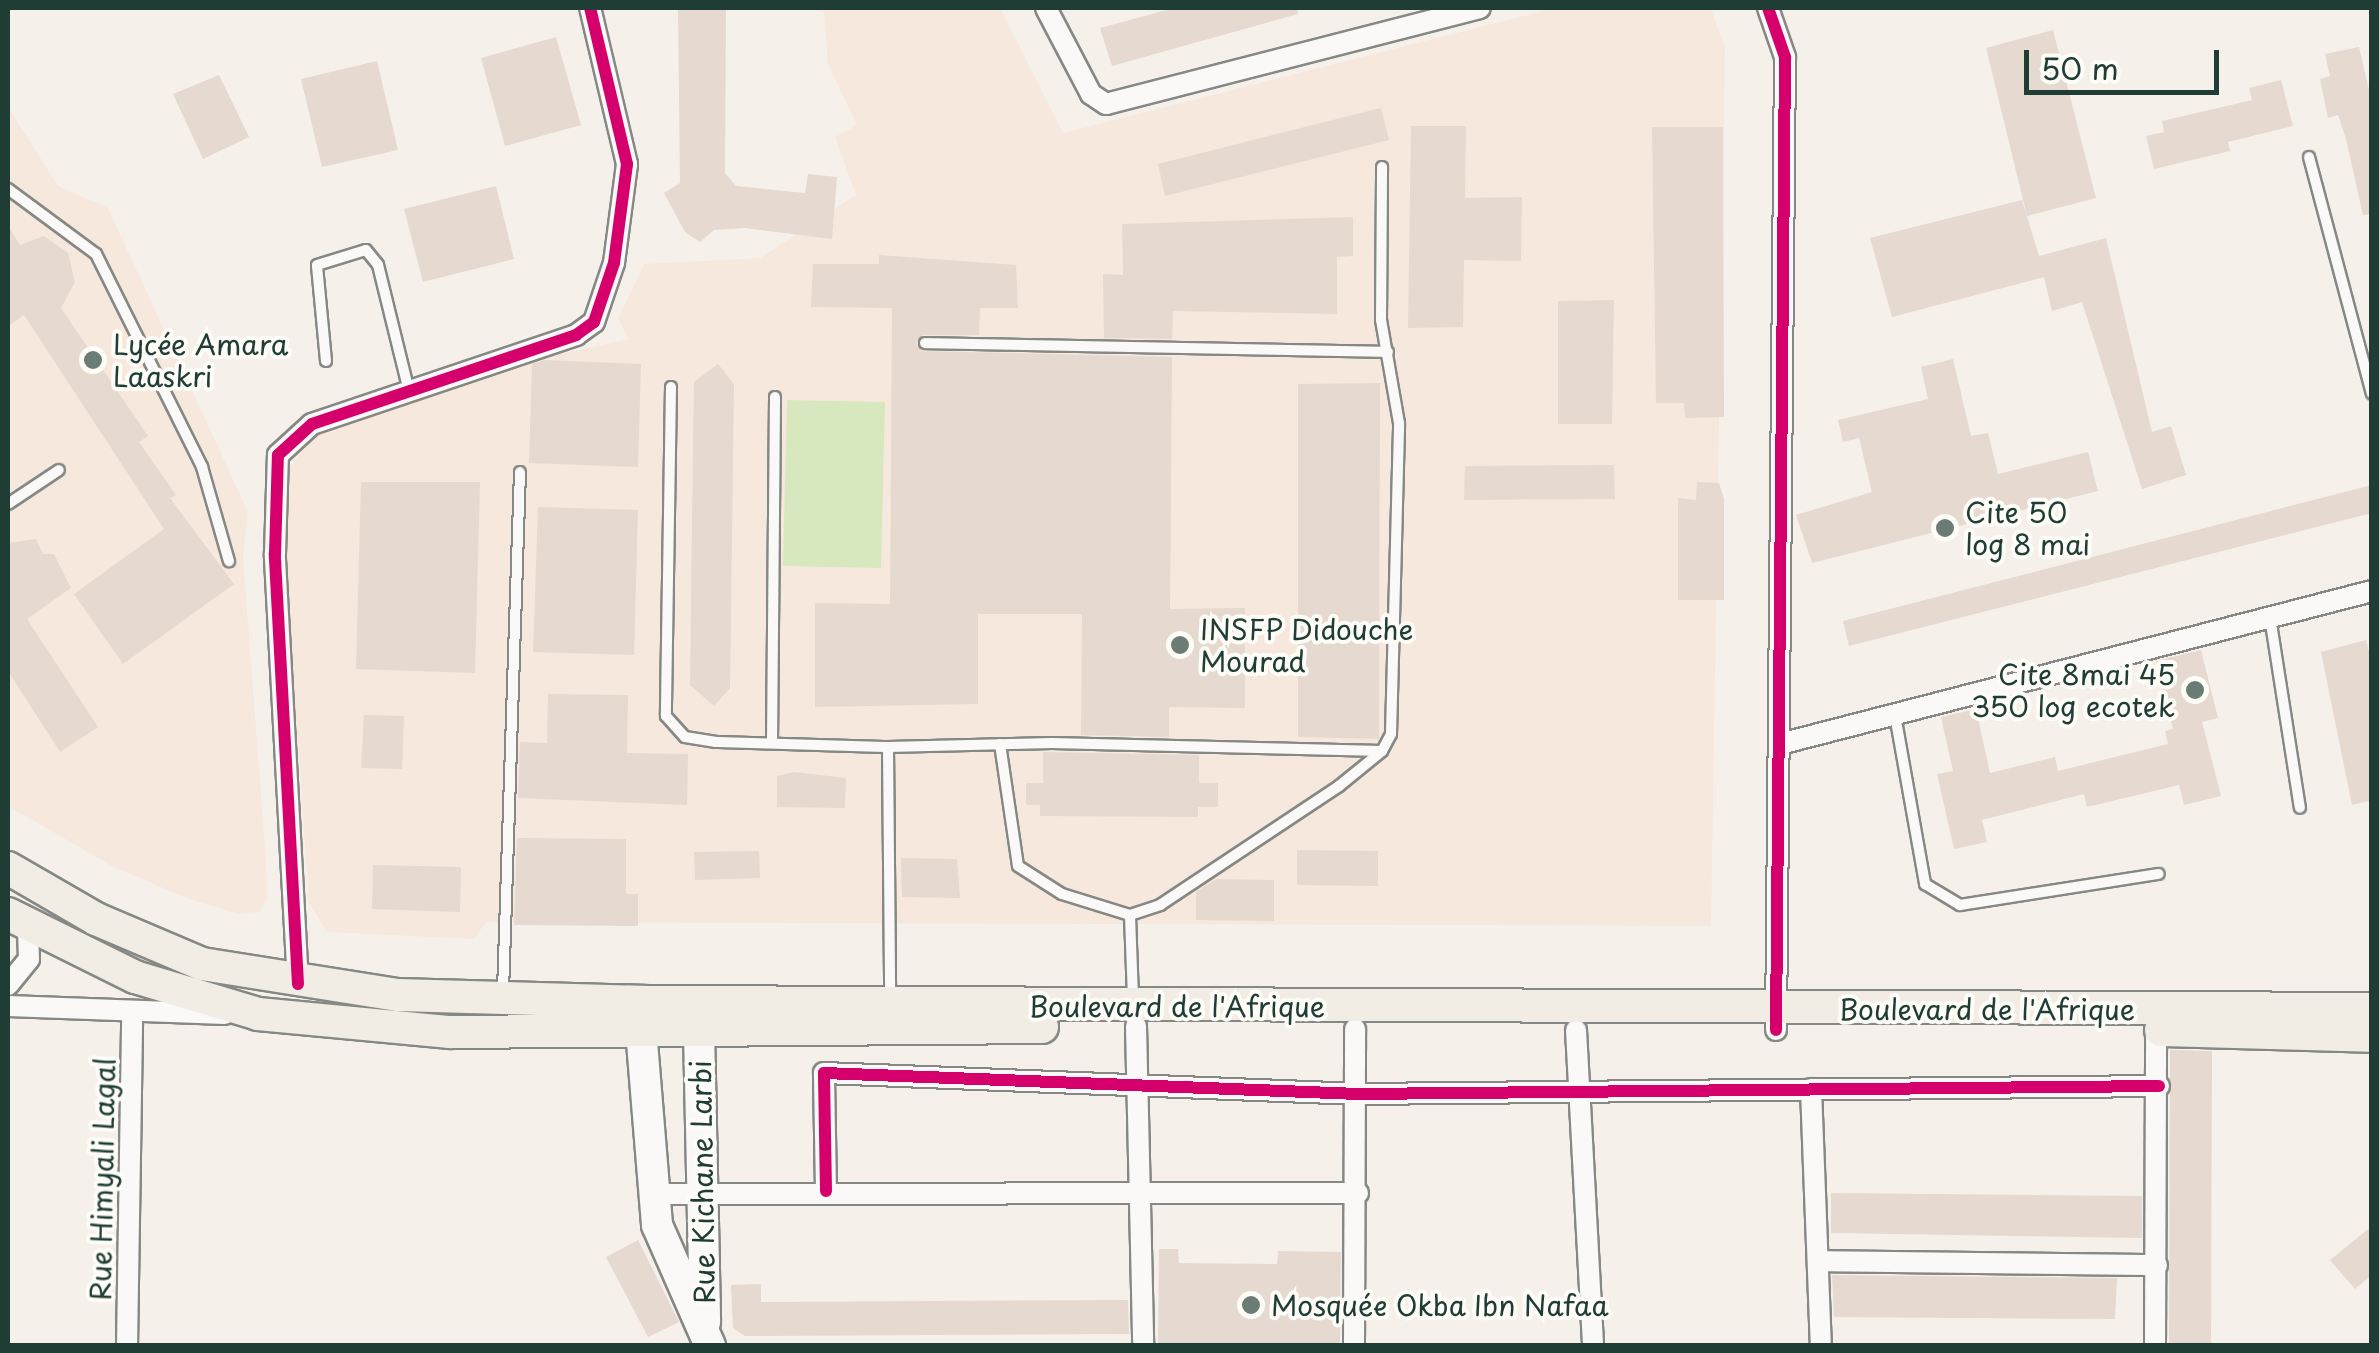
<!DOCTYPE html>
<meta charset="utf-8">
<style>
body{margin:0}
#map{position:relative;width:2379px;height:1353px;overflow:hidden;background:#f6f0eb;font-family:"Playpen Sans",sans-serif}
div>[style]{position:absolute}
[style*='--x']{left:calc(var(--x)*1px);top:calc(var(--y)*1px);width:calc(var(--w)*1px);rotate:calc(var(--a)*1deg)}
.built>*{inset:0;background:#f7e8dd}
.green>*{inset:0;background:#d7e8bf}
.building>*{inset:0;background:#e5d9d0}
.roads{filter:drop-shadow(2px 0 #858884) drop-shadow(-2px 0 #858884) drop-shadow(0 2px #858884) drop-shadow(0 -2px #858884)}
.lane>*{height:10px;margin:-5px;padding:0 5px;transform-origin:5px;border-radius:5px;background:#faf9f7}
.street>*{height:20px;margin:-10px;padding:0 10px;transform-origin:10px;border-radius:10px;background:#faf9f7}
.secondary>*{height:30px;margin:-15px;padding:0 15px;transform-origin:15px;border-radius:15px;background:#faf9f7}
.primary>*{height:32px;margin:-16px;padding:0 16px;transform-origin:16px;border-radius:16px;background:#f1ede5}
.cycleway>*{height:12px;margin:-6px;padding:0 6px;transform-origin:6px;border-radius:6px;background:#d6006c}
.dots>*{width:28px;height:28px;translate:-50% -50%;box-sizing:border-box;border:5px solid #fdfcf7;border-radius:50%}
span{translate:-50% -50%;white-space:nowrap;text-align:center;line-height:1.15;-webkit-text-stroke:8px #fdfcf7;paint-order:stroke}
.poi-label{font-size:28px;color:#1f3d34}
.left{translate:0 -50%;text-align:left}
.right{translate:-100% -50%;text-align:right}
.street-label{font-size:28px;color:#1f3d34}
.frame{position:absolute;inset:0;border:10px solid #1f3d34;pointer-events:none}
.scale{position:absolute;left:2024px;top:50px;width:195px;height:45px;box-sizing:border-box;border:5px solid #1f3d34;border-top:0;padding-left:12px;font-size:30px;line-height:35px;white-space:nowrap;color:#1f3d34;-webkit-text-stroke:8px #fdfcf7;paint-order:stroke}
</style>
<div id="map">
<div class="built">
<div style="clip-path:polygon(801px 8px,1000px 8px,1063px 133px,1555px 8px,1711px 8px,1725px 49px,1711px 926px,486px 922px,474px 939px,327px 932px,309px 903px,280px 478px,329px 421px,496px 368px,629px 339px,618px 319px,644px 264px,760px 258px,856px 195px,835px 137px,857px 125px,828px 64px,824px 12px)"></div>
<div style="clip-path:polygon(8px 107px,58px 186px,108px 208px,248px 512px,243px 557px,266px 862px,267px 899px,260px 912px,238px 914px,186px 898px,110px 865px,8px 806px)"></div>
</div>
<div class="green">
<div style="clip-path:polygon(787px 400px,885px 402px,881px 568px,783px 566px)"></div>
</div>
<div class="building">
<div style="clip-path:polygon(678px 8px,726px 8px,725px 173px,736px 186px,805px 193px,808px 174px,837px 177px,832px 239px,745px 228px,714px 230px,700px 242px,685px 232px,664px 193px,680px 183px)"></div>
<div style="clip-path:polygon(1174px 8px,1297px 8px,1298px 14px,1112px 66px,1100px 28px)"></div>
<div style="clip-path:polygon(2053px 30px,2096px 198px,2027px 216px,1986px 48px)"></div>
<div style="clip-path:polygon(556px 37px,581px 125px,505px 146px,481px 58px)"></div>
<div style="clip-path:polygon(2359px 47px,2372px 103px,2372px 214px,2363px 215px,2346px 139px,2338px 115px,2328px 118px,2320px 79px,2330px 76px,2325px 54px)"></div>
<div style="clip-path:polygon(377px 61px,398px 150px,322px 167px,301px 79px)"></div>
<div style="clip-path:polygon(219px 75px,249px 137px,203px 159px,173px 94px)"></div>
<div style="clip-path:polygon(2281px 80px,2293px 126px,2228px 142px,2230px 151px,2154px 169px,2146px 136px,2164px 132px,2162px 121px,2252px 100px,2249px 88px)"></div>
<div style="clip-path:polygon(1381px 108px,1389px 140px,1165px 196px,1158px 164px)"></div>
<div style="clip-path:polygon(1411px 126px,1466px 126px,1465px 198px,1522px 197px,1521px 261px,1464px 260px,1463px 327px,1408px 328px)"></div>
<div style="clip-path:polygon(1652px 127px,1723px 127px,1724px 417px,1685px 418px,1684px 403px,1656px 403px)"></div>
<div style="clip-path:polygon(496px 186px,514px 259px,423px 282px,404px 209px)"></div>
<div style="clip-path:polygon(2022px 200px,2039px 256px,2106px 238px,2152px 432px,2171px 426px,2186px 475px,2142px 489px,2082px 302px,2052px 311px,2044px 277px,1892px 317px,1870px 238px)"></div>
<div style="clip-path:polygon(1353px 217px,1353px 256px,1337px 257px,1337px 314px,1173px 311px,1172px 339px,1104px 338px,1103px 274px,1123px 275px,1122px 224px)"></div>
<div style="clip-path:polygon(8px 226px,20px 245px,44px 236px,68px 253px,75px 282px,61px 308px,148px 436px,139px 442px,176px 495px,170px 498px,234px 584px,123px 664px,74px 594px,164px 529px,24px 315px,8px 326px)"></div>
<div style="clip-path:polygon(879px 255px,1016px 265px,1018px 308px,980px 308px,979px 335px,922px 335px,916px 344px,921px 351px,1172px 357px,1170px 609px,1245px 608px,1245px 708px,1169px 707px,1169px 737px,1081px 735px,1082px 614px,978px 614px,978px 704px,815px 707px,815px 603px,890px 604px,892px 308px,811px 307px,813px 264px,879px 264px)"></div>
<div style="clip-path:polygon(1614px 300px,1612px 424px,1558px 424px,1558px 301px)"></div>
<div style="clip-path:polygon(1953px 359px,1971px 436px,1988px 433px,1998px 474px,2088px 452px,2098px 491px,1812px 563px,1796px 515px,1872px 492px,1859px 438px,1843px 442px,1838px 420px,1928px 399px,1921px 367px)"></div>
<div style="clip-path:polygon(544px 360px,641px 364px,638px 467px,529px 463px,532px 364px)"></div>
<div style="clip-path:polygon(718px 364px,734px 384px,730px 688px,714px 706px,690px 685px,692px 522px,694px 382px)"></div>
<div style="clip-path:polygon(1380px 383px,1379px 739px,1298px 737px,1298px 384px)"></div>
<div style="clip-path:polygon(1614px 465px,1615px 499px,1464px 500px,1465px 466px)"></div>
<div style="clip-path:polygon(361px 482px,480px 482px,475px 673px,356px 669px)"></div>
<div style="clip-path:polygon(1697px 482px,1719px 483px,1724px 499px,1724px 600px,1678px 600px,1678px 498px,1696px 500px)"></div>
<div style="clip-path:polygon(2372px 485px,2372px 513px,1849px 646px,1843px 621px)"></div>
<div style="clip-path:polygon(538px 507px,638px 510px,634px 655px,533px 652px)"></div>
<div style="clip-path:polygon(36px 539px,43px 554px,54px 554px,71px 588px,27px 619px,98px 727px,60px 752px,8px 671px,8px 543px)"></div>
<div style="clip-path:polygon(2366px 640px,2372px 663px,2372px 800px,2352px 805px,2321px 652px)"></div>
<div style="clip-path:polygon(2201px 650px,2218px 718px,2202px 722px,2221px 796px,2184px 805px,2179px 785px,2087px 807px,2084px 794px,1982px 820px,1987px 842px,1954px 849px,1937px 774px,1953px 771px,1941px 717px,1976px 709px,1990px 773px,2055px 757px,2058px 771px,2168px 744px,2165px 731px,2173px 729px,2156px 661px)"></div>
<div style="clip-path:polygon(548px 694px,628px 695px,627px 753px,688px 754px,687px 805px,518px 798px,520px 742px,547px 743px)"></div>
<div style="clip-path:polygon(364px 715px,404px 716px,402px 769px,361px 768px)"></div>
<div style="clip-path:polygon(1043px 752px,1199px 755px,1199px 783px,1218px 783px,1218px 807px,1198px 807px,1198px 817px,1040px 816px,1040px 805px,1026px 805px,1026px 783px,1043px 783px)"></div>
<div style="clip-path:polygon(794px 772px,846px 778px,845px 808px,777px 807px,777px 776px)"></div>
<div style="clip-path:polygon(517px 838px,626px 839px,626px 894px,638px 894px,638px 926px,514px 925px)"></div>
<div style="clip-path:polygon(1297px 850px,1378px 851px,1378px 886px,1297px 885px)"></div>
<div style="clip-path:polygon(759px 851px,760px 878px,695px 880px,694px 852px)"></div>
<div style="clip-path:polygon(901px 858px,957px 859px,960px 898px,902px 897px)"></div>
<div style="clip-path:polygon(373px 865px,461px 867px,460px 912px,372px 909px)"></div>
<div style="clip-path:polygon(1216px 879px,1274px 880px,1274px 921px,1196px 920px,1196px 892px)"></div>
<div style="clip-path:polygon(2170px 1050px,2212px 1051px,2211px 1346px,2169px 1346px)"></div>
<div style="clip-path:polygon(1831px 1193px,2142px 1196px,2142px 1238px,1831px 1233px)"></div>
<div style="clip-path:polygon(2372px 1226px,2372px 1275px,2355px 1289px,2330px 1260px)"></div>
<div style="clip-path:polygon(638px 1240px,679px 1322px,648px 1337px,606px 1257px)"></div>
<div style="clip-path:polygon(1159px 1249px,1178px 1249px,1179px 1263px,1277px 1264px,1278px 1251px,1341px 1252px,1340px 1346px,1158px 1346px)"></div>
<div style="clip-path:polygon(1832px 1275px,2117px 1278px,2115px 1319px,1834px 1317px)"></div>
<div style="clip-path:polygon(761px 1284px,761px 1302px,1128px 1300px,1129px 1334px,745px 1336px,733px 1328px,731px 1285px)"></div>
</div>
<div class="roads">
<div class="lane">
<div style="--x:2309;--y:157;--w:245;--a:75.1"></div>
<div style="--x:8;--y:189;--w:109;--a:36.5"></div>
<div style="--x:96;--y:254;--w:238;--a:63.5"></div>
<div style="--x:202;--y:467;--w:98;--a:74"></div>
<div style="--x:925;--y:343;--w:463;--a:1.1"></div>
<div style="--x:326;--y:361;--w:96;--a:-95.4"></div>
<div style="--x:317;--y:265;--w:51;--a:-17"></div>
<div style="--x:366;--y:250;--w:19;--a:51"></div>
<div style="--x:378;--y:265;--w:126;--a:76.2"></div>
<div style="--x:671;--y:387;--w:329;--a:90.9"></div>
<div style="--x:666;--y:716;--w:28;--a:48"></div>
<div style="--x:685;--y:737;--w:30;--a:9"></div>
<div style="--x:715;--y:742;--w:173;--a:1.7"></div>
<div style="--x:888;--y:747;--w:251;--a:89.5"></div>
<div style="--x:8;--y:504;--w:61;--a:-33.7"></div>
<div style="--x:2270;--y:617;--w:193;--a:81.1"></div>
<div style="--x:1895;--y:715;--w:172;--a:79.9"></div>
<div style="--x:1925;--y:884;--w:41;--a:31"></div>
<div style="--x:1960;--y:905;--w:201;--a:-8.9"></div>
<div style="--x:772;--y:743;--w:346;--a:-89.5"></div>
<div style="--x:1000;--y:744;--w:123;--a:81.6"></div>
<div style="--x:1018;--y:866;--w:52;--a:32.5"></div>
<div style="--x:1062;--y:894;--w:71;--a:17.2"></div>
<div style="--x:888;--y:747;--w:164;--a:-1.4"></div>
<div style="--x:1052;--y:743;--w:330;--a:1.4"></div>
<div style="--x:503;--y:992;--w:520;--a:-88.13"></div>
<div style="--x:1133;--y:998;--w:83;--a:-92.1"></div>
<div style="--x:1130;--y:915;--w:32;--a:-18"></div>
<div style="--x:1160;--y:905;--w:215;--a:-33.6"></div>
<div style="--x:1339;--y:786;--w:55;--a:-39.1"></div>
<div style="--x:1382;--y:751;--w:19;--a:-62"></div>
<div style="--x:1391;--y:734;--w:311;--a:-88.5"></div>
<div style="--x:1399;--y:423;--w:105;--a:-99.9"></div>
<div style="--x:1381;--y:320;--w:153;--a:-89.6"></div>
</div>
<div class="street">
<div style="--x:1046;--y:8;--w:97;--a:62.4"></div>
<div style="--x:1091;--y:94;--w:18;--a:34"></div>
<div style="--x:1106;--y:104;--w:386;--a:-14.4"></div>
<div style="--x:1768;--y:8;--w:52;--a:70.9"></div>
<div style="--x:1785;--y:57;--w:973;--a:90.53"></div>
<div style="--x:1780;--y:744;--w:611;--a:-14.49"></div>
<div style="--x:298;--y:984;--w:431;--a:-93.1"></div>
<div style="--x:275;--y:554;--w:99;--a:-88.3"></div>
<div style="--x:278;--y:455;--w:46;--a:-42.4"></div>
<div style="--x:312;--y:424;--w:279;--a:-18.6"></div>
<div style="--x:576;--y:335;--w:22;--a:-36"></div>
<div style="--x:594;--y:322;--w:62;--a:-71.3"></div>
<div style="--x:614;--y:263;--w:100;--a:-82.5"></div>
<div style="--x:627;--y:164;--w:160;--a:-103.3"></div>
<div style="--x:8;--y:985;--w:33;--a:-51"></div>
<div style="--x:29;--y:959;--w:33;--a:-92"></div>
<div style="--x:8;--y:1006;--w:217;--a:2.1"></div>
<div style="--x:1136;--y:1026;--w:320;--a:88.7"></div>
<div style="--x:1576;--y:1030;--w:316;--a:86.9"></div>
<div style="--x:1811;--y:1089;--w:257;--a:87.8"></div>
<div style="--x:826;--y:1191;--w:118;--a:-91"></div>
<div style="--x:824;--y:1073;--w:534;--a:2.25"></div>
<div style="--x:1358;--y:1094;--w:801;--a:-0.57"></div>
<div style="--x:653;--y:1194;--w:705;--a:-0.08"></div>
<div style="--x:1818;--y:1261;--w:339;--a:0.7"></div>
<div style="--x:127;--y:1346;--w:334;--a:-89.1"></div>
<div style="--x:1354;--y:1346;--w:317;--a:-89.8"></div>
<div style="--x:2155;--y:1346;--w:316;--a:-89.8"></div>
</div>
<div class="secondary">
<div style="--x:641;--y:1030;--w:196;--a:85.3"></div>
<div style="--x:657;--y:1225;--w:132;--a:66.3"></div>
<div style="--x:699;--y:1030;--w:292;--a:88.8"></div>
</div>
<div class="primary">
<div style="--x:8;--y:868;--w:102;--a:30.1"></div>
<div style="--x:96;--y:919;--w:115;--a:23"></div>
<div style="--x:202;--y:964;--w:198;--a:9"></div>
<div style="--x:398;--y:995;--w:251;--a:1.6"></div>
<div style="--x:649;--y:1002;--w:1723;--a:0.23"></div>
<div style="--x:8;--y:914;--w:142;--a:26.4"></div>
<div style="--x:135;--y:977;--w:128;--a:16.7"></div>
<div style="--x:258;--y:1014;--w:193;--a:5.4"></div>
<div style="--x:450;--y:1032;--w:592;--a:-0.48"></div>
<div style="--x:2161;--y:1030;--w:211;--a:1.6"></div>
</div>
</div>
<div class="cycleway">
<div style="--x:1768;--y:8;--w:52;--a:70.9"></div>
<div style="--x:1785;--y:57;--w:973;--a:90.53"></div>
<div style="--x:298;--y:984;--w:431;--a:-93.1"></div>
<div style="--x:275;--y:554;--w:99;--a:-88.3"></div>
<div style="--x:278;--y:455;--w:46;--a:-42.4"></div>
<div style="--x:312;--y:424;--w:279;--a:-18.6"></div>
<div style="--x:576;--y:335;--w:22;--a:-36"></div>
<div style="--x:594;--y:322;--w:62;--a:-71.3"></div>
<div style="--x:614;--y:263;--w:100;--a:-82.5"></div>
<div style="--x:627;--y:164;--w:160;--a:-103.3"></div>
<div style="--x:826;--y:1191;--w:118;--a:-91"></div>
<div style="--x:824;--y:1073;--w:534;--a:2.25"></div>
<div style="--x:1358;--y:1094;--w:801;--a:-0.57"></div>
</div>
<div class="dots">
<div style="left:93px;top:360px;background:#6a7c74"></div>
<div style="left:1945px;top:528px;background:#6a7c74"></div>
<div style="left:1180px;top:645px;background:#6a7c74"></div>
<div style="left:2195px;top:690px;background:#6a7c74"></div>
<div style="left:1251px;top:1305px;background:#6a7c74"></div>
</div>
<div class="poi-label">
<span class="left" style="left:113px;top:360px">Lycée Amara<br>Laaskri</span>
<span class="left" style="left:1965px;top:528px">Cite 50<br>log 8 mai</span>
<span class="left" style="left:1200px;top:645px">INSFP Didouche<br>Mourad</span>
<span class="right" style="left:2175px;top:690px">Cite 8mai 45<br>350 log ecotek</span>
<span class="left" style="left:1271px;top:1305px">Mosquée Okba Ibn Nafaa</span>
</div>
<div class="street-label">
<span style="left:1177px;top:1006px">Boulevard de l'Afrique</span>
<span style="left:1987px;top:1009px">Boulevard de l'Afrique</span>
<span style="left:102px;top:1179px;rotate:-89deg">Rue Himyali Lagal</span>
<span style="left:702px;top:1182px;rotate:-91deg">Rue Kichane Larbi</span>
</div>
<div class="frame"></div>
<div class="scale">50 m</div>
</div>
